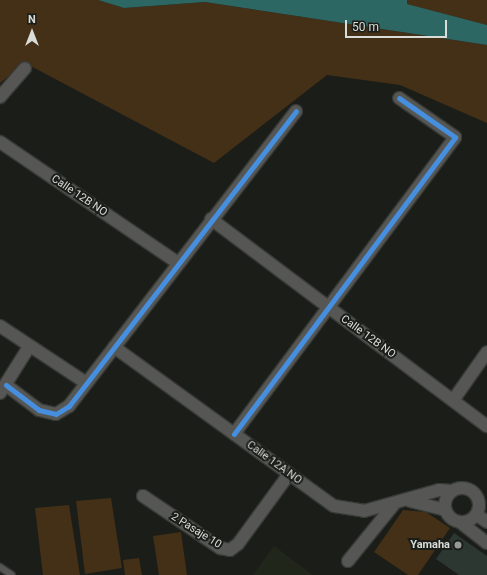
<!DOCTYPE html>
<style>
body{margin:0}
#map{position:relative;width:487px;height:575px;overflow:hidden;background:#1b1d19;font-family:Roboto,sans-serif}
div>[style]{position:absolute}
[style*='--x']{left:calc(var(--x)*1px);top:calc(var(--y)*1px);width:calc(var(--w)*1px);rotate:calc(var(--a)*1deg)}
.built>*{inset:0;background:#21261b}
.green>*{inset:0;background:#442f17}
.water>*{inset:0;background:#2c6764}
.building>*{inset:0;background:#2d3732}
.roads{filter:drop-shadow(1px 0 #383a36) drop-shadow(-1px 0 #383a36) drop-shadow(0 1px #383a36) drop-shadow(0 -1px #383a36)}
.lane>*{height:6px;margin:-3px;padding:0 3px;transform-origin:3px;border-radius:3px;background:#565754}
.street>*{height:12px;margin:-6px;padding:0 6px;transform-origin:6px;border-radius:6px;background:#565754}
.street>.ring{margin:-6px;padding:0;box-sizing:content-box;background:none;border:12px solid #565754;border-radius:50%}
.cycleway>*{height:5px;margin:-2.5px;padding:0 2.5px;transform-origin:2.5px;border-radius:2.5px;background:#468fdf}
.dots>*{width:11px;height:11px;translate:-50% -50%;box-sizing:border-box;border:2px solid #1b1e18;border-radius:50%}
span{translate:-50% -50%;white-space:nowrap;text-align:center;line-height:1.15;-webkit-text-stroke:4px #1b1e18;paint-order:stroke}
.street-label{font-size:11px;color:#dadcd8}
.poi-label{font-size:11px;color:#dadcd8;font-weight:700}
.right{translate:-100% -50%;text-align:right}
.north{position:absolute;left:12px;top:12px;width:40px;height:40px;-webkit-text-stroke:3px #1b1e18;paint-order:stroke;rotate:0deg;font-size:11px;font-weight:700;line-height:16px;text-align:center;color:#dadcd8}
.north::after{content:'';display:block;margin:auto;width:14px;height:18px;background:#dadcd8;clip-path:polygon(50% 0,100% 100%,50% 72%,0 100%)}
.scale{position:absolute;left:345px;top:20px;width:102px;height:18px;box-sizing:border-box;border:2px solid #dadcd8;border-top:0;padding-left:5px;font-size:12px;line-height:14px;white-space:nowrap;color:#dadcd8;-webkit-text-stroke:3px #1b1e18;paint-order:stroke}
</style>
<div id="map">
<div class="built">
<div style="clip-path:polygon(274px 546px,313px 575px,253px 575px)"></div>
</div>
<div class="green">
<div style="clip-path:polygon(0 0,98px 0,124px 8px,205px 2px,487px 45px,487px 123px,400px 85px,327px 75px,214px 163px,25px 63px,0 83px)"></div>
<div style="clip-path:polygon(407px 0,487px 0,487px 25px,406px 4px)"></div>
<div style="clip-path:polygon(111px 498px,122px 568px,85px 574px,76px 501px)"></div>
<div style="clip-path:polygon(69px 505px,80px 575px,43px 575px,35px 508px)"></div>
<div style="clip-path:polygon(403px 510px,426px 512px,450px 528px,418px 575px,408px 575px,374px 552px)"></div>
<div style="clip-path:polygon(181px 532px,187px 575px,159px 575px,153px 536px)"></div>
<div style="clip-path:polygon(139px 558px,142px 575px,125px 575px,123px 560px)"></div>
</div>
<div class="water">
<div style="clip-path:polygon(98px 0,407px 0,407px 4px,487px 25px,487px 45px,205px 2px,124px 8px)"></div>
</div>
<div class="building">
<div style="clip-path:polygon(454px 533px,487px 556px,487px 575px,459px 575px,436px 559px)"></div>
</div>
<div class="roads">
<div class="lane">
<div style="--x:0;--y:567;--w:14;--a:34"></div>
</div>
<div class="street">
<div style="--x:0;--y:97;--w:38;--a:-49"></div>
<div style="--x:0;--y:142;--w:215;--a:34.2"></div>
<div style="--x:211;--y:219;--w:345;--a:36.9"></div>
<div style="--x:0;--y:326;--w:103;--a:33.5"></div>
<div style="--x:114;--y:347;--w:271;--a:35.9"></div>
<div style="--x:334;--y:506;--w:30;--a:9"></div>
<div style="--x:364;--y:511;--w:78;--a:-15.6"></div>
<div style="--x:439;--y:490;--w:12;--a:5"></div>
<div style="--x:6;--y:385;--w:41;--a:37.1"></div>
<div style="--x:39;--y:410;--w:17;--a:13"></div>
<div style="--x:56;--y:414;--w:15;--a:-32"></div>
<div style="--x:69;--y:406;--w:372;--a:-52.4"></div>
<div style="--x:0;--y:393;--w:54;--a:-57.8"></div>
<div style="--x:454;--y:399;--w:57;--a:-54.9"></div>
<div style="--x:234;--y:434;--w:370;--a:-53.3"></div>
<div style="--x:455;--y:137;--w:68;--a:-145.1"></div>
<div class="ring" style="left:445px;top:488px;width:22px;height:22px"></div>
<div style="--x:143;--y:496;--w:93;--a:34"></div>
<div style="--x:220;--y:548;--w:10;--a:11"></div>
<div style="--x:230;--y:550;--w:10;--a:-37"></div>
<div style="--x:238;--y:544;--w:87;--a:-53.9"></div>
<div style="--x:410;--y:501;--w:36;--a:14"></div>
<div style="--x:477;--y:515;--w:12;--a:35"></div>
<div style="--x:460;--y:522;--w:34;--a:38"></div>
<div style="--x:348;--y:561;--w:75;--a:-51"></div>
</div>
</div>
<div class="cycleway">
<div style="--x:6;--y:385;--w:41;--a:37.1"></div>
<div style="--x:39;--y:410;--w:17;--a:13"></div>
<div style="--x:56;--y:414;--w:15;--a:-32"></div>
<div style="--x:69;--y:406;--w:372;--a:-52.4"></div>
<div style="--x:234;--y:434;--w:370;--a:-53.3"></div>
<div style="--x:455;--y:137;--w:68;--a:-145.1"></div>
</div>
<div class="dots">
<div style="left:458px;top:545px;background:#979995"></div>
</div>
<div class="street-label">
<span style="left:79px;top:196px;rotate:34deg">Calle 12B NO</span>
<span style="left:368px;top:337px;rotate:36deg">Calle 12B NO</span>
<span style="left:274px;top:463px;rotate:36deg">Calle 12A NO</span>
<span style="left:196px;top:531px;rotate:32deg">2 Pasaje 10</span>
</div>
<div class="poi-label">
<span class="right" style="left:450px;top:545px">Yamaha</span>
</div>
<div class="north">N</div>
<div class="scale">50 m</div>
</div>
